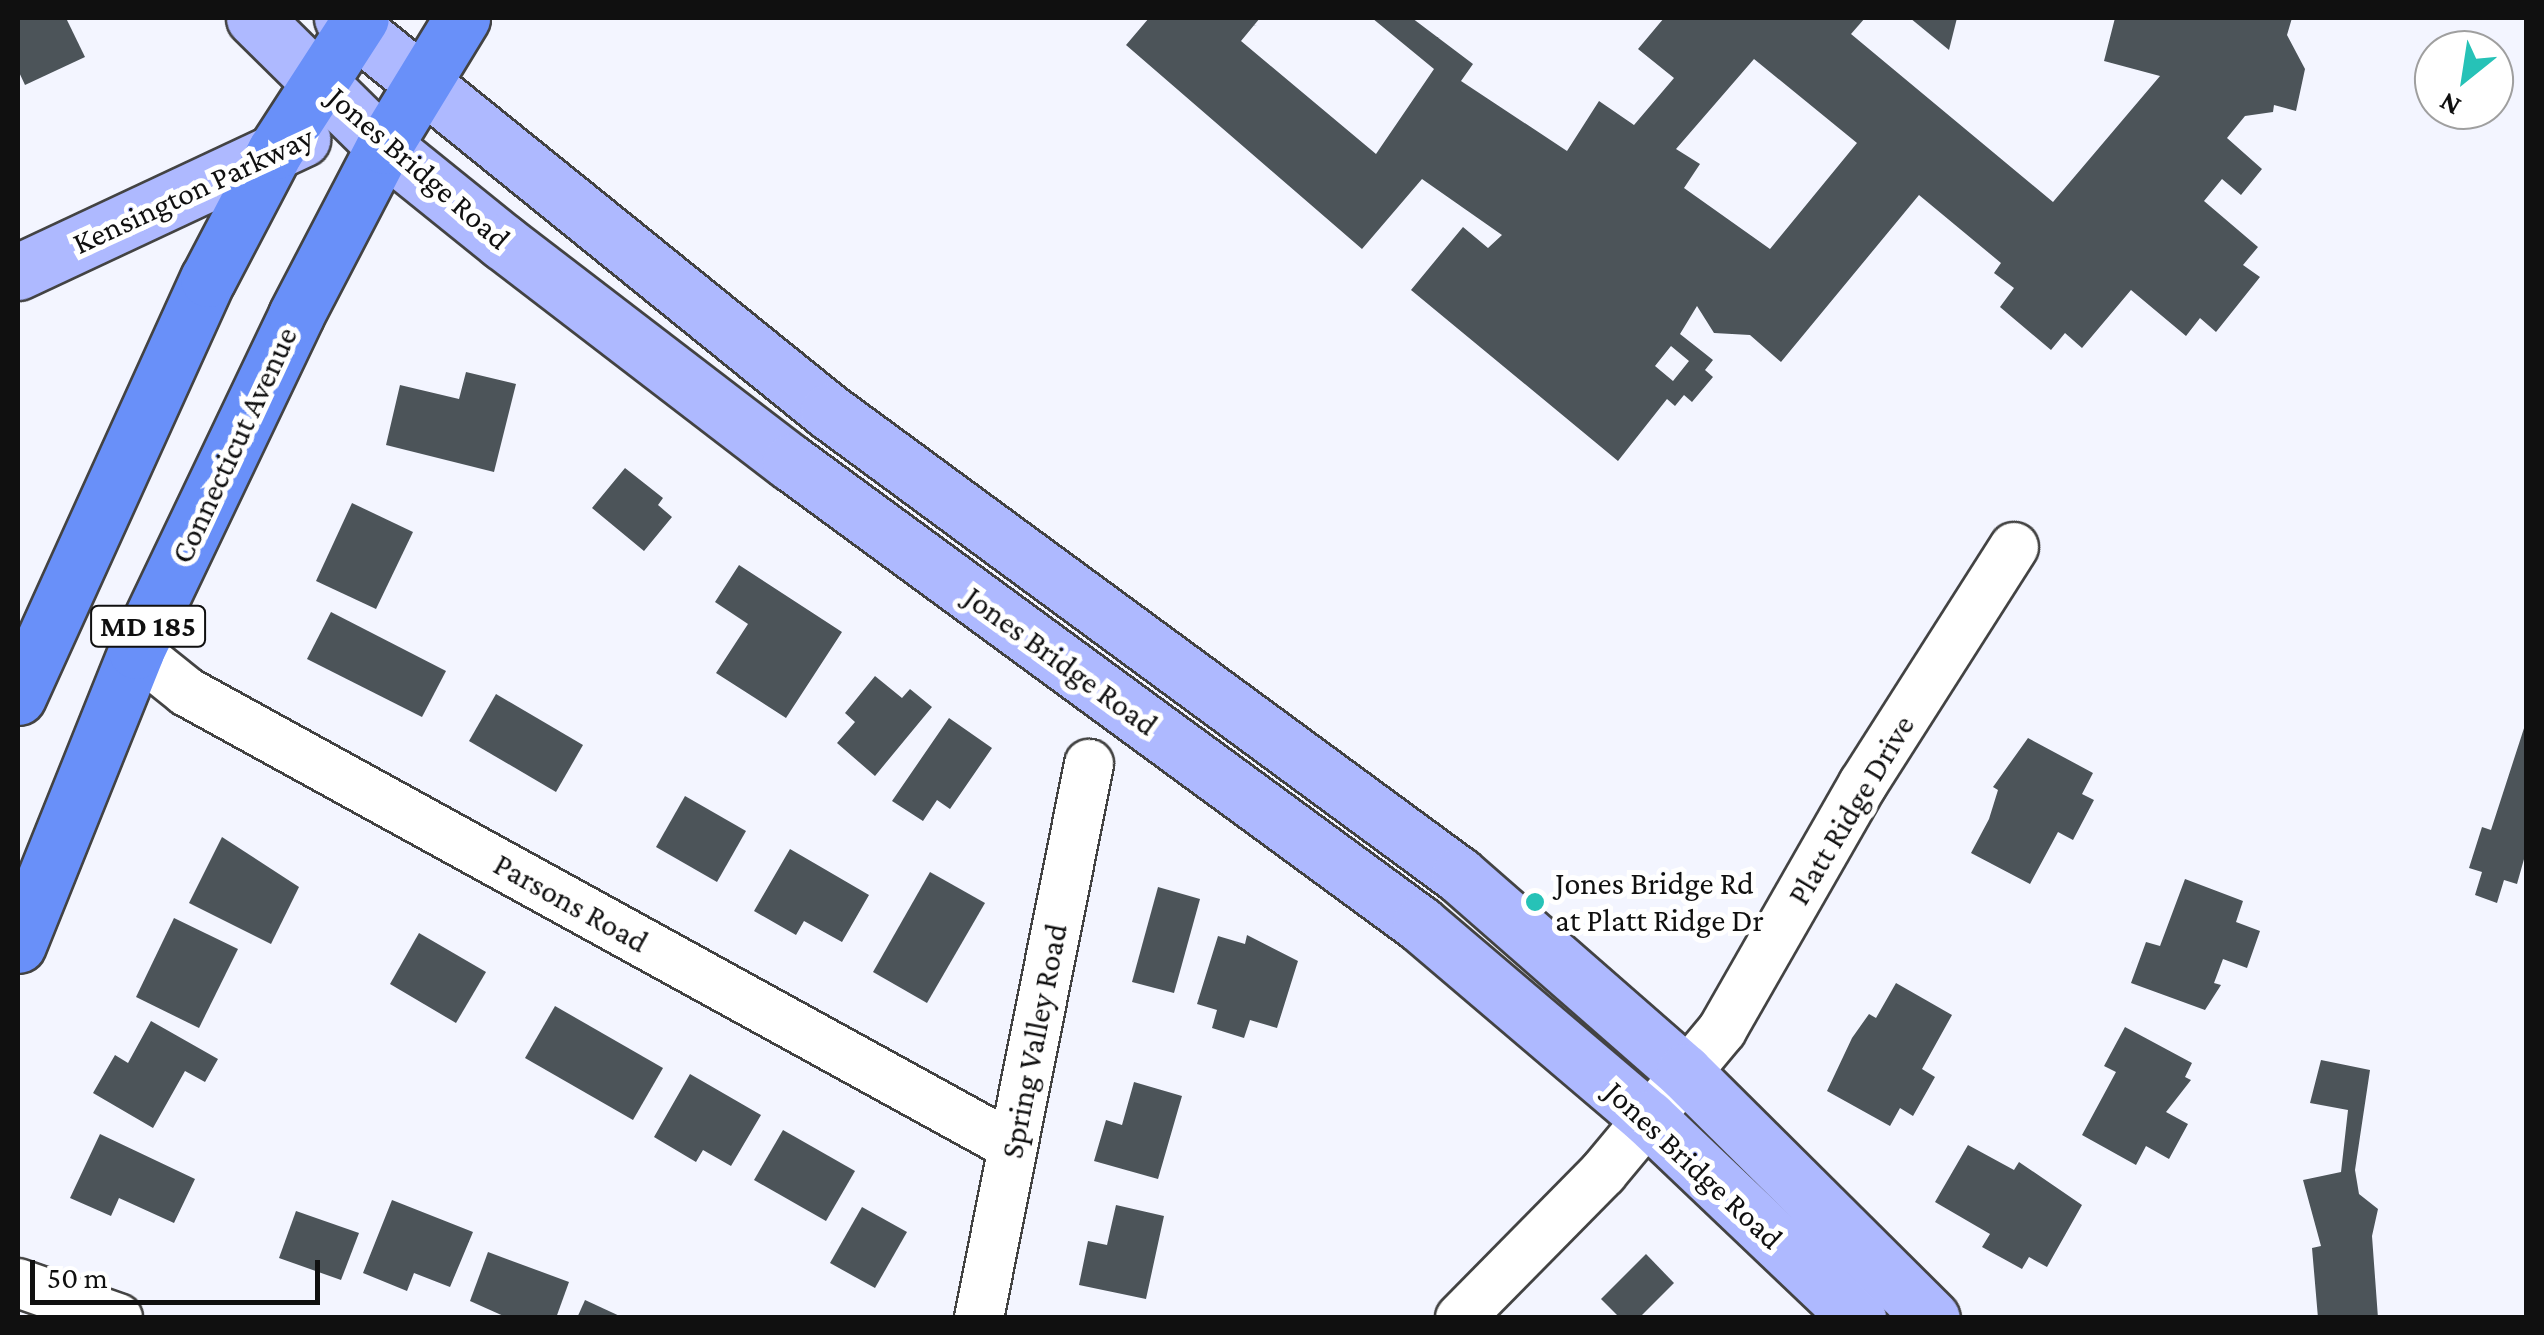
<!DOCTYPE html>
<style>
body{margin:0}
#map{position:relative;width:2544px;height:1335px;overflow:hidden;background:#f3f5ff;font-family:"Crimson Pro",serif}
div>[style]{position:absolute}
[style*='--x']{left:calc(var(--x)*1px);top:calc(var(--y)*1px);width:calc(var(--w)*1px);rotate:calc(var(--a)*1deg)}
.building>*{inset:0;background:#4c5459}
.roads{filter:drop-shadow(2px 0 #434343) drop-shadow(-2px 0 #434343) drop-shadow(0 2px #434343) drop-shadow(0 -2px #434343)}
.street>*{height:48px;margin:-24px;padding:0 24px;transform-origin:24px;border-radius:24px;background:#fff}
.secondary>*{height:55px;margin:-27.5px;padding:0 27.5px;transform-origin:27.5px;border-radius:27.5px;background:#aeb9ff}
.primary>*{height:55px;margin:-27.5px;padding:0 27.5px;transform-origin:27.5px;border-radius:27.5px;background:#6990f9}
.dots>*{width:28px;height:28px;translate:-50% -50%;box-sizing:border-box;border:5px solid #fff;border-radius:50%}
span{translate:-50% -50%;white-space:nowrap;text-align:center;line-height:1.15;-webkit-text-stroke:10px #fff;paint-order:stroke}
.shield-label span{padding:2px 8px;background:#fff;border:2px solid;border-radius:8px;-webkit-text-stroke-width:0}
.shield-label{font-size:30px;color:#101010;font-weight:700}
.street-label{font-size:32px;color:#101010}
.poi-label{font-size:32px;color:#101010}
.left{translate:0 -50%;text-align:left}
.frame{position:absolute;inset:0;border:20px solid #101010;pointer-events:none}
.north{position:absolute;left:2414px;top:30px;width:100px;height:100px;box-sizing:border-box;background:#fff;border:2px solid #9f9f9f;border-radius:50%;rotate:210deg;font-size:28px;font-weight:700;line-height:40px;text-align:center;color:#101010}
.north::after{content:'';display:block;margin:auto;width:35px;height:45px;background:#26c2b7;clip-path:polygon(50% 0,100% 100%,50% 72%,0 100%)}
.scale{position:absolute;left:30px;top:1260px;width:290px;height:45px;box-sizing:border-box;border:5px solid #101010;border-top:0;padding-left:12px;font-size:30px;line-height:35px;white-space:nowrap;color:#101010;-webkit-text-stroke:8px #fff;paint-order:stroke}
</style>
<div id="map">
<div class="building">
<div style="clip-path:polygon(18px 18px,66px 18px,85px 57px,25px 85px,18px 70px)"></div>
<div style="clip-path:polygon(evenodd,1149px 18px,1260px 18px,1241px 41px,1376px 154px,1434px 69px,1372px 18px,1412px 18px,1473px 64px,1461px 81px,1567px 151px,1599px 101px,1634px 125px,1674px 78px,1638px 49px,1664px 18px,1865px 18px,1851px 34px,2053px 202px,2160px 76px,2104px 61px,2115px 18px,2292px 18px,2287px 35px,2305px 69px,2296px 111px,2274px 105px,2273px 112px,2245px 116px,2227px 138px,2262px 169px,2241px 195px,2222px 179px,2204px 201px,2258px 247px,2243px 265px,2260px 277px,2216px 332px,2200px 318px,2186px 336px,2131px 290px,2082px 348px,2065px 333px,2051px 350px,2000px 307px,2014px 288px,1994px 273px,2001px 263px,1919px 195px,1781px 362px,1750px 335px,1714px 333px,1697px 306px,1680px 334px,1713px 360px,1705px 370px,1713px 377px,1692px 402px,1684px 395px,1675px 406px,1667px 399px,1618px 461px,1411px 290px,1463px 227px,1488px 248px,1502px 235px,1422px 179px,1362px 249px,1126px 45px,1149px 18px,1754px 59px,1857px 143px,1770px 249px,1684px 188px,1700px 164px,1676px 149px,1754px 59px,1149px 18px,1671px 346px,1689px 361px,1673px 381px,1655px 366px,1671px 346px)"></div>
<div style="clip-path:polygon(1910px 18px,1957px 18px,1949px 50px)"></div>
<div style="clip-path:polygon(466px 372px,516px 384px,494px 472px,386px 445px,400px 385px,459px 399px)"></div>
<div style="clip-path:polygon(625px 468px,663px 498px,658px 505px,672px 517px,644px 551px,592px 508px)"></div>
<div style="clip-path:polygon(352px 503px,413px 532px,376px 609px,316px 581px)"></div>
<div style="clip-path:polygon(739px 565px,842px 632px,786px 718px,716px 673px,748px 624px,715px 602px)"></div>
<div style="clip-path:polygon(331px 612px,446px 671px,422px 717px,307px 659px)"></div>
<div style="clip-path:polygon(875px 676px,902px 698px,910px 689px,932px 707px,875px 776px,837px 743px,855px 722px,845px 713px)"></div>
<div style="clip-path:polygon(496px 694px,583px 745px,556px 792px,469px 741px)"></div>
<div style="clip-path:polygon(949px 718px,992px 748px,950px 809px,937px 800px,923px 821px,892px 801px)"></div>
<div style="clip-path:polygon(2526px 722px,2526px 852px,2517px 884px,2504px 880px,2497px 903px,2475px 895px,2482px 872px,2469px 868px,2482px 827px,2491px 830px)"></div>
<div style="clip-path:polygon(2028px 738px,2093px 773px,2082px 794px,2094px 800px,2073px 840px,2058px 832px,2030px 884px,1971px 853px,1989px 819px,1998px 790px,1993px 787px)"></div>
<div style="clip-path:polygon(685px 796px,746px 831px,717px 882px,656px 847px)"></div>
<div style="clip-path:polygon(222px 837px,299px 887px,271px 944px,189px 903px)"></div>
<div style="clip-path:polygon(790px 849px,869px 895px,842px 942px,804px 921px,796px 935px,754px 911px)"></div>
<div style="clip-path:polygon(930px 872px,985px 903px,927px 1003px,873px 972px)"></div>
<div style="clip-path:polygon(2185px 879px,2243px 901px,2236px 922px,2260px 931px,2247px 968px,2223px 959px,2214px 983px,2221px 985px,2205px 1010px,2131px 983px,2146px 942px,2160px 946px)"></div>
<div style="clip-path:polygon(1158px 887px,1200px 899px,1174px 993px,1132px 982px)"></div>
<div style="clip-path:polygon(174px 918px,238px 949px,199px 1028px,136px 997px)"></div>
<div style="clip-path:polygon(419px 933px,486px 972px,456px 1023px,390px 984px)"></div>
<div style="clip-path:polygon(1247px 935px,1298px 961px,1277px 1028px,1250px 1020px,1244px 1038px,1212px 1028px,1217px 1010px,1197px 1004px,1218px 936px,1245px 944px)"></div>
<div style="clip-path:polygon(1896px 983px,1952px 1015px,1922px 1069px,1935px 1077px,1913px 1116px,1900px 1108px,1890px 1126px,1827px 1091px,1852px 1038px,1869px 1014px,1876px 1018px)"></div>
<div style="clip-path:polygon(555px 1006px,663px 1068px,633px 1120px,525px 1058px)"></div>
<div style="clip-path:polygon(151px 1021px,218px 1059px,205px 1082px,185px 1071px,153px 1128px,93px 1093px,115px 1055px,128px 1063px)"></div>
<div style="clip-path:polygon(2125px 1027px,2192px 1063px,2185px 1077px,2191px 1080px,2166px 1112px,2188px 1124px,2169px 1159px,2146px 1146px,2136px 1165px,2082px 1135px,2116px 1072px,2104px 1066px)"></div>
<div style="clip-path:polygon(2321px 1060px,2370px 1070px,2355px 1170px,2359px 1194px,2378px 1209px,2372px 1236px,2378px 1318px,2318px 1318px,2312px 1248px,2321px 1246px,2303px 1180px,2341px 1172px,2348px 1110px,2310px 1103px)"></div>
<div style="clip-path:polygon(690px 1074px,761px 1115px,731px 1166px,703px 1150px,696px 1162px,654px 1137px)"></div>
<div style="clip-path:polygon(1134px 1082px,1182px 1096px,1158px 1179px,1094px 1161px,1106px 1120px,1122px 1125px)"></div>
<div style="clip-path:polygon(783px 1130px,855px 1171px,826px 1221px,754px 1180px)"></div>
<div style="clip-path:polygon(100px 1134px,195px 1179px,174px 1223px,119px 1198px,111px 1216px,70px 1198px)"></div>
<div style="clip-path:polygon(1968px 1145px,2014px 1170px,2019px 1162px,2082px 1205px,2047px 1267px,2029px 1257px,2022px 1269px,1982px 1247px,1990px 1234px,1935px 1202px)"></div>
<div style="clip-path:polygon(392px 1200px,473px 1232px,450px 1287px,414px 1273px,407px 1291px,363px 1273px)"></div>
<div style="clip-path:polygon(1116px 1205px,1164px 1216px,1146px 1299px,1079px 1285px,1088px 1241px,1107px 1245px)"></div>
<div style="clip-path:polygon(862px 1207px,907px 1232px,875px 1288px,830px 1263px)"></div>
<div style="clip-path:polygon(296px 1211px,359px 1233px,341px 1280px,279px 1258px)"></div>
<div style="clip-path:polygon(488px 1252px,569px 1282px,556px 1318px,508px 1318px,470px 1301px)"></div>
<div style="clip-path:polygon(1646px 1254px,1674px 1283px,1639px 1318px,1620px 1318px,1601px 1299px)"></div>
<div style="clip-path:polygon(585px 1300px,624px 1318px,577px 1318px)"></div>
</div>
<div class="roads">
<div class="street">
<div style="--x:136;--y:651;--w:65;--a:38.8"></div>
<div style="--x:187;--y:692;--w:942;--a:28.82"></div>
<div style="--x:18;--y:1283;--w:106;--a:19.3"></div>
<div style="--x:979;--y:1318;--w:565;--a:-78.77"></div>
<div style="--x:1460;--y:1318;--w:204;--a:-45.4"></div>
<div style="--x:1603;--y:1173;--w:186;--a:-50.2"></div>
<div style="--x:1722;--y:1030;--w:284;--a:-60.2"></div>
<div style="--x:1863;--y:784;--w:281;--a:-57.5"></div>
</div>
<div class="secondary">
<div style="--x:254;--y:18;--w:182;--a:44.6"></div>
<div style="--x:384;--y:146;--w:153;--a:38.9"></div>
<div style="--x:503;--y:242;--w:362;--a:37.5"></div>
<div style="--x:790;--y:462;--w:781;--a:36.25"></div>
<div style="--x:1420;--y:924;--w:299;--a:40.4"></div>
<div style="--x:1648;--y:1118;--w:290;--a:43.6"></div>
<div style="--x:342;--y:18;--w:625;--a:38.96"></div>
<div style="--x:828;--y:411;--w:783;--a:36.33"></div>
<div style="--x:1459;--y:875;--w:299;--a:41.2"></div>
<div style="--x:1684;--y:1072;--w:349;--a:44.8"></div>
<div style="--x:18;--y:272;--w:314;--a:-25.1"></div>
</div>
<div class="primary">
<div style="--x:18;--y:697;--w:459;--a:-65.6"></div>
<div style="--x:208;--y:279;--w:144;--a:-62.4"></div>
<div style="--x:275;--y:151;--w:158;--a:-57.1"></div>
<div style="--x:18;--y:945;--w:317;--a:-68.1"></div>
<div style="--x:136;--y:651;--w:372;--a:-64.5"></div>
<div style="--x:296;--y:315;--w:191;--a:-62.5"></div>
<div style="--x:384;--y:146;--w:150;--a:-58.6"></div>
</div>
</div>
<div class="dots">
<div style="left:1535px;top:902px;background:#26c2b7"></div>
</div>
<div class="shield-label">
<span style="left:148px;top:626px">MD 185</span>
</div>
<div class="street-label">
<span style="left:419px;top:168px;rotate:41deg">Jones Bridge Road</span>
<span style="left:193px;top:190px;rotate:-25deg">Kensington Parkway</span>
<span style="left:234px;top:445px;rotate:-65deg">Connecticut Avenue</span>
<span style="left:1061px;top:661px;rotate:36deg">Jones Bridge Road</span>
<span style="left:1851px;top:810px;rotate:-59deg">Platt Ridge Drive</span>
<span style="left:571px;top:903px;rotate:29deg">Parsons Road</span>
<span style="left:1034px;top:1041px;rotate:-79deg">Spring Valley Road</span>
<span style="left:1694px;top:1165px;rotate:43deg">Jones Bridge Road</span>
</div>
<div class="poi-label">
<span class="left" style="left:1555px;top:902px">Jones Bridge Rd<br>at Platt Ridge Dr</span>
</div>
<div class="frame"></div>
<div class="north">N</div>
<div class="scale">50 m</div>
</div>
